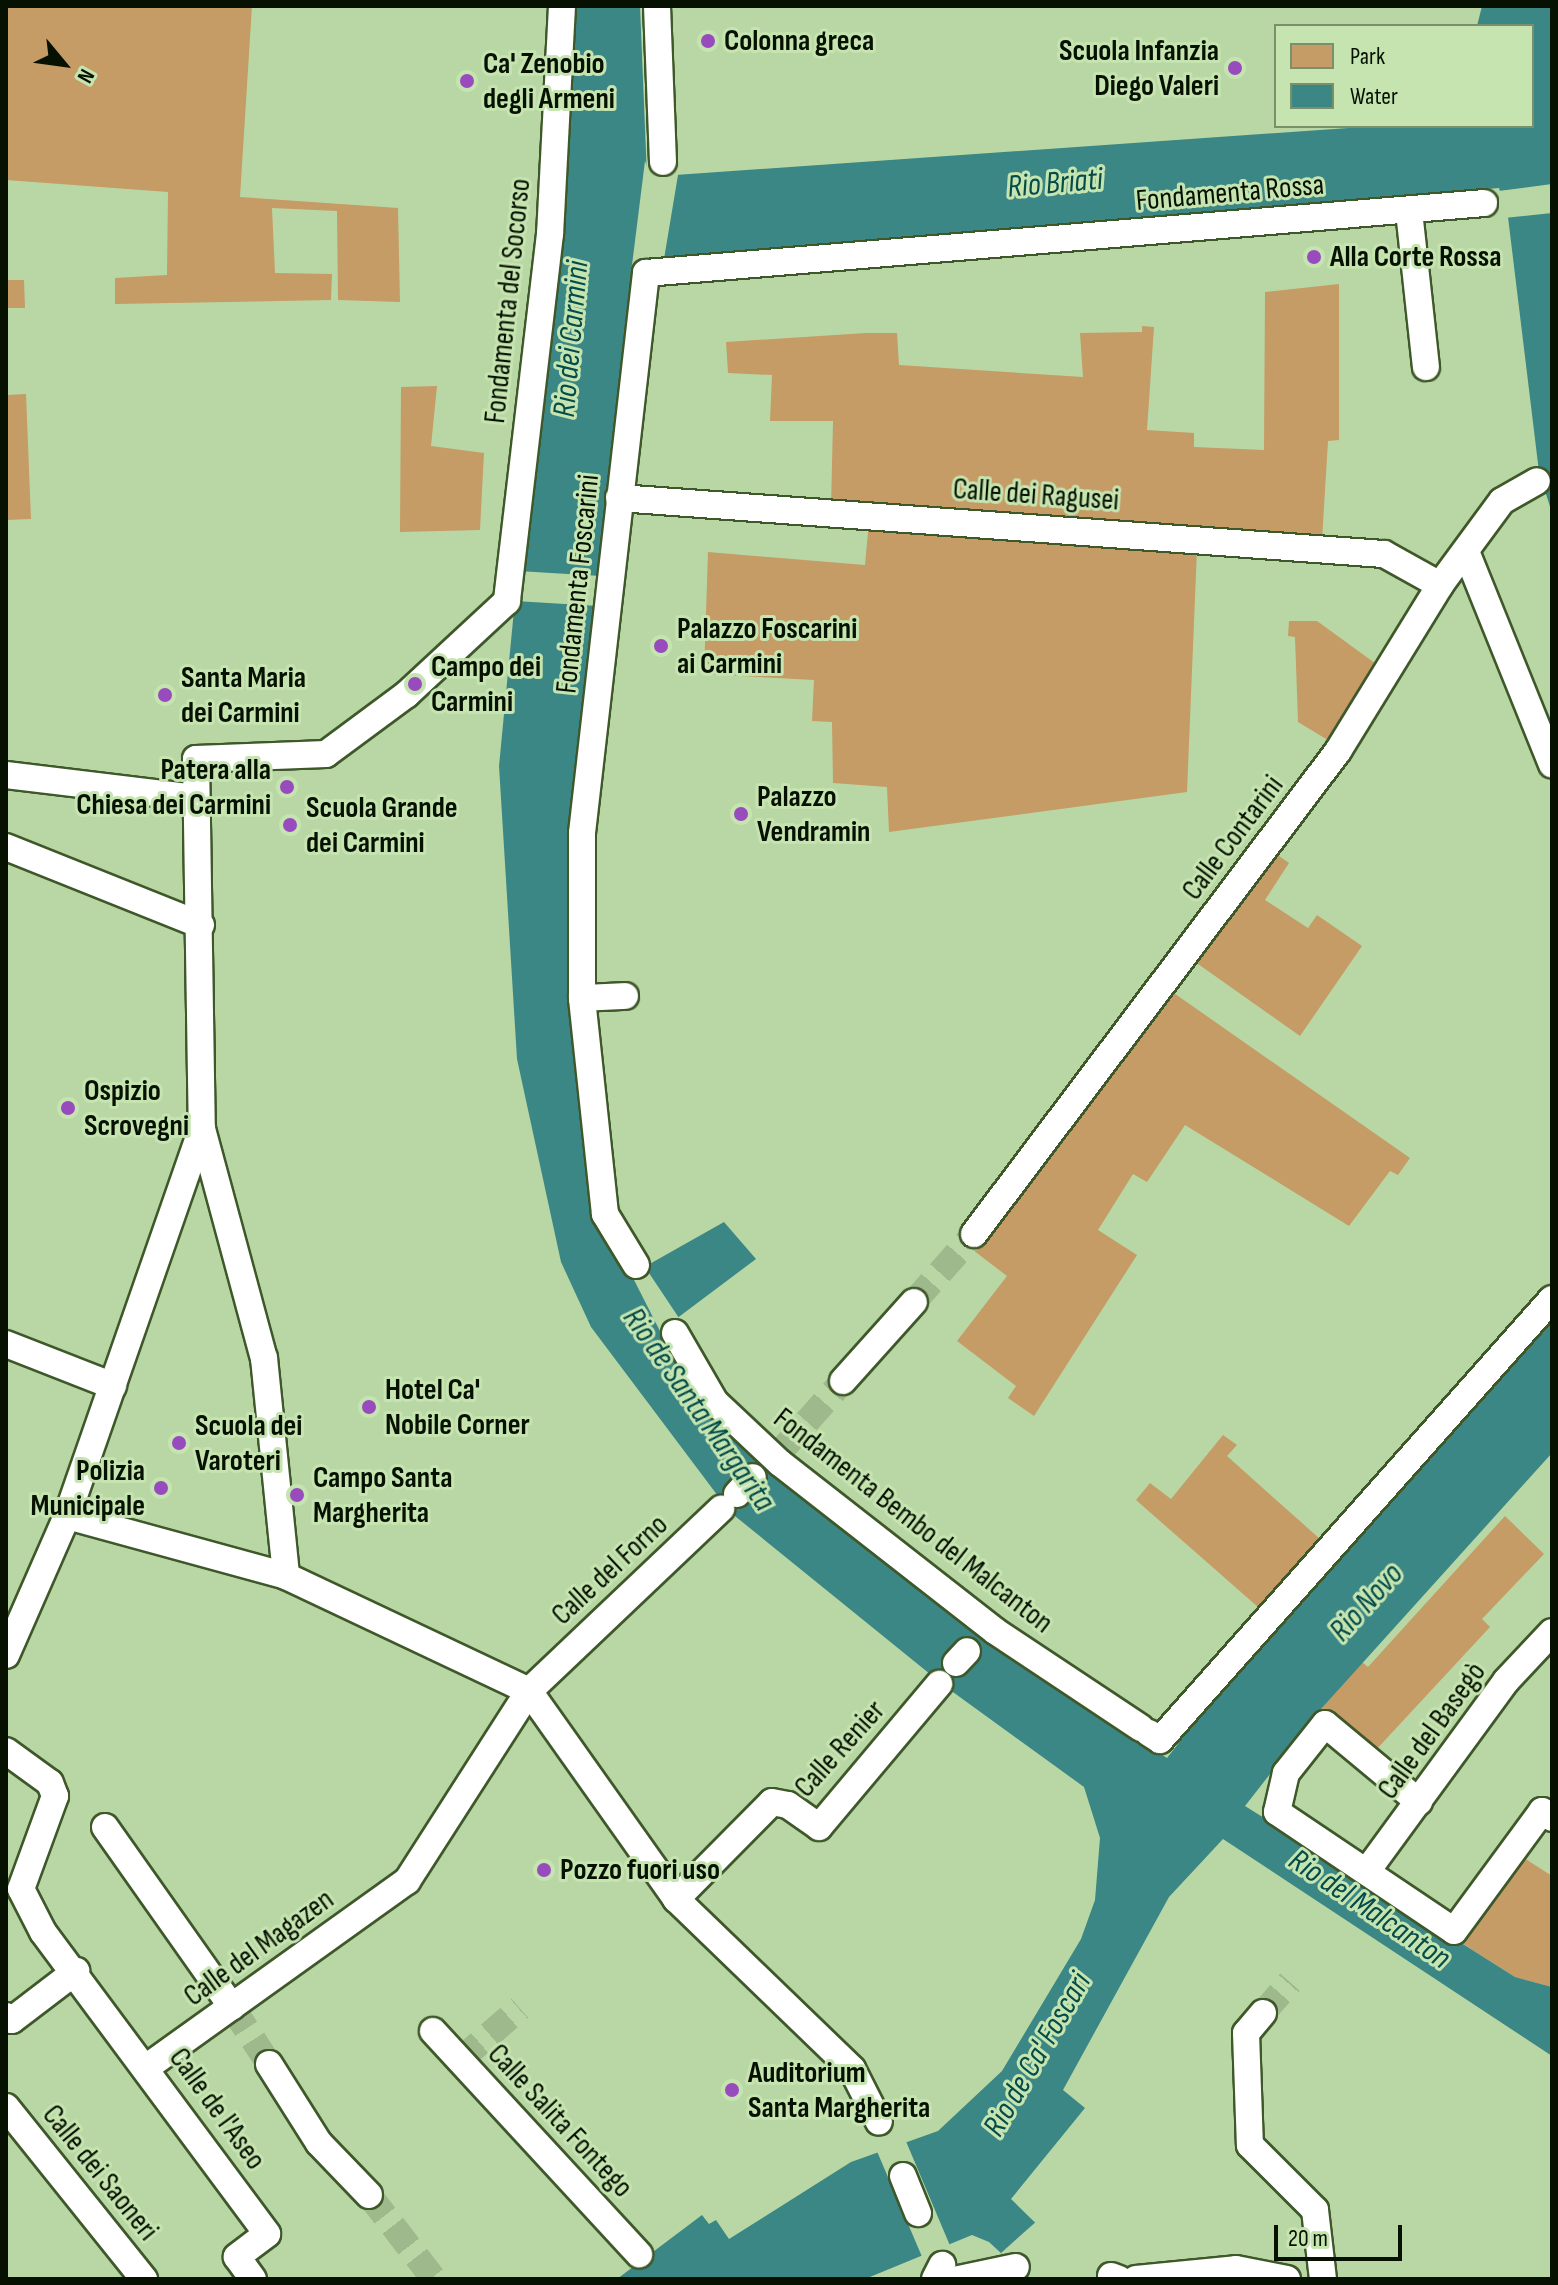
<!DOCTYPE html>
<meta charset="utf-8">
<style>
body{margin:0}
#map{position:relative;width:1558px;height:2285px;overflow:hidden;background:#b9d7a4;font-family:"Sofia Sans Condensed",sans-serif}
div>[style]{position:absolute}
[style*='--x']{left:calc(var(--x)*1px);top:calc(var(--y)*1px);width:calc(var(--w)*1px);rotate:calc(var(--a)*1deg)}
.green>*{inset:0;background:#c59b66}
.water>*{inset:0;background:#3b8785}
.pier>*{inset:0;background:#b9d7a4}
.pedestrian-tunnel>*{height:26px;margin-top:-13px;transform-origin:0;background:repeating-linear-gradient(90deg,#9eb98c 0 26px,transparent 0 39px)}
.roads{filter:drop-shadow(2px 0 #3e582a) drop-shadow(-2px 0 #3e582a) drop-shadow(0 2px #3e582a) drop-shadow(0 -2px #3e582a)}
.pedestrian>*{height:26px;margin:-13px;padding:0 13px;transform-origin:13px;border-radius:13px;background:#fff}
.dots>*{width:22px;height:22px;translate:-50% -50%;box-sizing:border-box;border:4px solid #c5e4b0;border-radius:50%}
span{translate:-50% -50%;white-space:nowrap;text-align:center;line-height:1.15;-webkit-text-stroke:6px #c5e4b0;paint-order:stroke}
.poi-label{font-size:30px;color:#071102;font-weight:700}
.left{translate:0 -50%;text-align:left}
.right{translate:-100% -50%;text-align:right}
.street-label{font-size:30px;color:#071102}
.water-label{font-size:32px;color:#044b4a;font-style:italic}
.frame{position:absolute;inset:0;border:8px solid #071102;pointer-events:none}
.legend{position:absolute;left:1274px;top:24px;width:260px;height:104px;box-sizing:border-box;background:#c5e4b0;border:2px solid #79906a;margin:0;padding:10px 14px;list-style:none;font-size:24px;color:#071102}
.legend li{display:flex;align-items:center;gap:16px;height:40px}
.legend b{width:40px;border:2px solid #79906a}
.north{position:absolute;left:24px;top:24px;width:80px;height:80px;-webkit-text-stroke:6px #c5e4b0;paint-order:stroke;rotate:119deg;font-size:22px;font-weight:700;line-height:32px;text-align:center;color:#071102}
.north::after{content:'';display:block;margin:auto;width:28px;height:36px;background:#071102;clip-path:polygon(50% 0,100% 100%,50% 72%,0 100%)}
.scale{position:absolute;left:1274px;top:2225px;width:128px;height:36px;box-sizing:border-box;border:4px solid #071102;border-top:0;padding-left:10px;font-size:24px;line-height:28px;white-space:nowrap;color:#071102;-webkit-text-stroke:6px #c5e4b0;paint-order:stroke}
</style>
<div id="map">
<div class="green">
<div style="clip-path:polygon(6px 6px,252px 6px,240px 197px,398px 208px,400px 302px,338px 300px,337px 211px,272px 208px,275px 273px,332px 274px,331px 300px,115px 304px,115px 278px,167px 275px,168px 192px,6px 180px)"></div>
<div style="clip-path:polygon(6px 280px,24px 280px,25px 308px,6px 308px)"></div>
<div style="clip-path:polygon(1339px 284px,1339px 440px,1328px 441px,1322px 540px,831px 508px,833px 421px,770px 421px,772px 375px,728px 373px,726px 342px,866px 333px,897px 333px,899px 365px,1083px 377px,1080px 333px,1142px 332px,1142px 326px,1154px 327px,1147px 430px,1194px 433px,1194px 447px,1264px 450px,1265px 292px)"></div>
<div style="clip-path:polygon(437px 386px,431px 446px,484px 453px,480px 530px,400px 532px,401px 387px)"></div>
<div style="clip-path:polygon(26px 394px,31px 519px,6px 520px,7px 395px)"></div>
<div style="clip-path:polygon(869px 521px,1197px 549px,1187px 792px,889px 832px,887px 787px,833px 783px,832px 722px,812px 721px,814px 680px,704px 674px,708px 552px,865px 565px)"></div>
<div style="clip-path:polygon(1289px 621px,1317px 621px,1383px 669px,1336px 745px,1298px 722px,1295px 637px,1288px 636px)"></div>
<div style="clip-path:polygon(1272px 851px,1289px 863px,1265px 900px,1308px 928px,1317px 915px,1362px 946px,1300px 1036px,1191px 959px)"></div>
<div style="clip-path:polygon(1168px 989px,1410px 1158px,1398px 1175px,1390px 1171px,1349px 1226px,1185px 1125px,1147px 1182px,1133px 1174px,1098px 1230px,1137px 1255px,1034px 1416px,1008px 1398px,1016px 1386px,957px 1341px,1007px 1276px,973px 1250px)"></div>
<div style="clip-path:polygon(1223px 1435px,1237px 1445px,1227px 1456px,1320px 1539px,1258px 1607px,1136px 1500px,1150px 1483px,1171px 1499px)"></div>
<div style="clip-path:polygon(1505px 1516px,1544px 1554px,1482px 1619px,1490px 1627px,1374px 1752px,1321px 1709px,1362px 1662px,1368px 1667px)"></div>
<div style="clip-path:polygon(1518px 1854px,1552px 1876px,1552px 1987px,1515px 1977px,1454px 1938px)"></div>
</div>
<div class="water">
<div style="clip-path:polygon(572px 6px,640px 6px,647px 177px,1377px 126px,1532px 126px,1532px 26px,1477px 26px,1482px 6px,1552px 6px,1552px 513px,1539px 472px,1508px 217px,1499px 188px,632px 264px,572px 834px,599px 1222px,646px 1266px,724px 1222px,756px 1259px,660px 1331px,722px 1427px,987px 1639px,1167px 1758px,1233px 1673px,1552px 1318px,1552px 1453px,1321px 1709px,1245px 1806px,1515px 1977px,1552px 1987px,1552px 2056px,1223px 1839px,1169px 1897px,1063px 2090px,1085px 2108px,1011px 2199px,1093px 2279px,1029px 2279px,989px 2242px,972px 2235px,865px 2279px,617px 2279px,702px 2215px,709px 2224px,716px 2220px,729px 2239px,851px 2162px,938px 2131px,1002px 2071px,1081px 1939px,1095px 1900px,1100px 1838px,1084px 1787px,946px 1687px,730px 1512px,591px 1327px,561px 1262px,517px 1059px,499px 766px)"></div>
</div>
<div class="pier">
<div style="clip-path:polygon(645px 161px,650px 173px,678px 171px,678px 175px,663px 265px,631px 273px)"></div>
<div style="clip-path:polygon(1552px 184px,1552px 213px,1504px 218px,1497px 192px,1483px 193px)"></div>
<div style="clip-path:polygon(518px 571px,601px 576px,598px 606px,515px 601px)"></div>
<div style="clip-path:polygon(645px 1267px,681px 1321px,664px 1339px,629px 1270px)"></div>
<div style="clip-path:polygon(905px 2139px,951px 2248px,923px 2259px,876px 2149px)"></div>
<div style="clip-path:polygon(1038px 2220px,1094px 2274px,1097px 2279px,1029px 2279px,1001px 2253px)"></div>
</div>
<div class="pedestrian-tunnel">
<div style="--x:914;--y:1302;--w:91;--a:-48.6"></div>
<div style="--x:781;--y:1451;--w:94;--a:-48.5"></div>
<div style="--x:232;--y:2007;--w:68;--a:57"></div>
<div style="--x:1263;--y:2013;--w:41;--a:-48.9"></div>
<div style="--x:460;--y:2060;--w:79;--a:-40.9"></div>
<div style="--x:369;--y:2195;--w:106;--a:52.3"></div>
</div>
<div class="roads">
<div class="pedestrian">
<div style="--x:562;--y:6;--w:228;--a:93"></div>
<div style="--x:550;--y:234;--w:370;--a:96.7"></div>
<div style="--x:507;--y:601;--w:137;--a:137.1"></div>
<div style="--x:407;--y:694;--w:101;--a:143.5"></div>
<div style="--x:326;--y:754;--w:130;--a:177.8"></div>
<div style="--x:196;--y:759;--w:370;--a:89.1"></div>
<div style="--x:202;--y:1129;--w:237;--a:74.9"></div>
<div style="--x:264;--y:1358;--w:219;--a:84.2"></div>
<div style="--x:286;--y:1576;--w:269;--a:25.3"></div>
<div style="--x:529;--y:1691;--w:255;--a:54.7"></div>
<div style="--x:676;--y:1899;--w:245;--a:44"></div>
<div style="--x:852;--y:2069;--w:59;--a:63"></div>
<div style="--x:657;--y:6;--w:156;--a:87.8"></div>
<div style="--x:1409;--y:211;--w:157;--a:83.8"></div>
<div style="--x:619;--y:498;--w:767;--a:4.19"></div>
<div style="--x:1384;--y:554;--w:64;--a:29"></div>
<div style="--x:1467;--y:554;--w:227;--a:68"></div>
<div style="--x:6;--y:775;--w:191;--a:6.9"></div>
<div style="--x:6;--y:847;--w:210;--a:21.8"></div>
<div style="--x:582;--y:998;--w:43;--a:-2.7"></div>
<div style="--x:974;--y:1234;--w:605;--a:-53"></div>
<div style="--x:1338;--y:751;--w:195;--a:-58.4"></div>
<div style="--x:1440;--y:585;--w:104;--a:-53.6"></div>
<div style="--x:1502;--y:501;--w:40;--a:-29.7"></div>
<div style="--x:636;--y:1265;--w:60;--a:-121.3"></div>
<div style="--x:605;--y:1214;--w:217;--a:-96.1"></div>
<div style="--x:582;--y:998;--w:165;--a:-90"></div>
<div style="--x:582;--y:833;--w:564;--a:-83.48"></div>
<div style="--x:646;--y:273;--w:841;--a:-4.77"></div>
<div style="--x:675;--y:1333;--w:80;--a:59.9"></div>
<div style="--x:715;--y:1402;--w:89;--a:43.2"></div>
<div style="--x:780;--y:1463;--w:273;--a:38"></div>
<div style="--x:995;--y:1631;--w:175;--a:33.6"></div>
<div style="--x:6;--y:1344;--w:115;--a:21.4"></div>
<div style="--x:843;--y:1381;--w:106;--a:-48.1"></div>
<div style="--x:737;--y:1494;--w:23;--a:-47"></div>
<div style="--x:67;--y:1516;--w:227;--a:15.3"></div>
<div style="--x:6;--y:1655;--w:152;--a:-66.3"></div>
<div style="--x:67;--y:1516;--w:410;--a:-70.8"></div>
<div style="--x:956;--y:1663;--w:16;--a:-47"></div>
<div style="--x:1149;--y:1733;--w:13;--a:32"></div>
<div style="--x:1160;--y:1740;--w:590;--a:-48.37"></div>
<div style="--x:6;--y:1751;--w:54;--a:36"></div>
<div style="--x:50;--y:1783;--w:14;--a:69"></div>
<div style="--x:55;--y:1796;--w:99;--a:110.1"></div>
<div style="--x:21;--y:1889;--w:48;--a:62.9"></div>
<div style="--x:43;--y:1932;--w:376;--a:53.4"></div>
<div style="--x:267;--y:2234;--w:38;--a:143"></div>
<div style="--x:237;--y:2257;--w:27;--a:54"></div>
<div style="--x:1419;--y:1802;--w:122;--a:-140.3"></div>
<div style="--x:1325;--y:1724;--w:63;--a:128.5"></div>
<div style="--x:1286;--y:1773;--w:40;--a:103"></div>
<div style="--x:1277;--y:1812;--w:213;--a:33.9"></div>
<div style="--x:1454;--y:1931;--w:149;--a:-53.7"></div>
<div style="--x:1542;--y:1811;--w:12;--a:35"></div>
<div style="--x:105;--y:1827;--w:220;--a:54.8"></div>
<div style="--x:1367;--y:1871;--w:235;--a:-53.8"></div>
<div style="--x:1506;--y:1681;--w:67;--a:-46.8"></div>
<div style="--x:676;--y:1899;--w:136;--a:-45.3"></div>
<div style="--x:772;--y:1802;--w:16;--a:11"></div>
<div style="--x:788;--y:1805;--w:38;--a:35"></div>
<div style="--x:819;--y:1827;--w:187;--a:-50"></div>
<div style="--x:1263;--y:2013;--w:26;--a:130"></div>
<div style="--x:1246;--y:2033;--w:112;--a:88"></div>
<div style="--x:1250;--y:2145;--w:92;--a:45"></div>
<div style="--x:1315;--y:2210;--w:69;--a:83.4"></div>
<div style="--x:6;--y:2016;--w:7;--a:34"></div>
<div style="--x:12;--y:2020;--w:81;--a:-37.4"></div>
<div style="--x:433;--y:2031;--w:304;--a:47.3"></div>
<div style="--x:269;--y:2064;--w:93;--a:57.7"></div>
<div style="--x:319;--y:2143;--w:72;--a:46.1"></div>
<div style="--x:147;--y:2067;--w:320;--a:-35.6"></div>
<div style="--x:407;--y:1881;--w:226;--a:-57.3"></div>
<div style="--x:529;--y:1691;--w:265;--a:-43.5"></div>
<div style="--x:6;--y:2107;--w:221;--a:51.3"></div>
<div style="--x:903;--y:2176;--w:40;--a:68"></div>
<div style="--x:1111;--y:2276;--w:9;--a:21"></div>
<div style="--x:935;--y:2279;--w:16;--a:-63"></div>
<div style="--x:959;--y:2279;--w:58;--a:-11.9"></div>
<div style="--x:1136;--y:2279;--w:100;--a:-5.7"></div>
<div style="--x:1236;--y:2269;--w:52;--a:11.1"></div>
</div>
</div>
<div class="dots">
<div style="left:708px;top:41px;background:#974bbd"></div>
<div style="left:1235px;top:68px;background:#974bbd"></div>
<div style="left:467px;top:81px;background:#974bbd"></div>
<div style="left:1314px;top:257px;background:#974bbd"></div>
<div style="left:661px;top:646px;background:#974bbd"></div>
<div style="left:415px;top:684px;background:#974bbd"></div>
<div style="left:165px;top:695px;background:#974bbd"></div>
<div style="left:287px;top:787px;background:#974bbd"></div>
<div style="left:741px;top:814px;background:#974bbd"></div>
<div style="left:290px;top:825px;background:#974bbd"></div>
<div style="left:68px;top:1108px;background:#974bbd"></div>
<div style="left:369px;top:1407px;background:#974bbd"></div>
<div style="left:179px;top:1443px;background:#974bbd"></div>
<div style="left:161px;top:1488px;background:#974bbd"></div>
<div style="left:297px;top:1495px;background:#974bbd"></div>
<div style="left:544px;top:1870px;background:#974bbd"></div>
<div style="left:732px;top:2090px;background:#974bbd"></div>
</div>
<div class="poi-label">
<span class="left" style="left:724px;top:41px">Colonna greca</span>
<span class="right" style="left:1219px;top:68px">Scuola Infanzia<br>Diego Valeri</span>
<span class="left" style="left:483px;top:81px">Ca' Zenobio<br>degli Armeni</span>
<span class="left" style="left:1330px;top:257px">Alla Corte Rossa</span>
<span class="left" style="left:677px;top:646px">Palazzo Foscarini<br>ai Carmini</span>
<span class="left" style="left:431px;top:684px">Campo dei<br>Carmini</span>
<span class="left" style="left:181px;top:695px">Santa Maria<br>dei Carmini</span>
<span class="right" style="left:271px;top:787px">Patera alla<br>Chiesa dei Carmini</span>
<span class="left" style="left:757px;top:814px">Palazzo<br>Vendramin</span>
<span class="left" style="left:306px;top:825px">Scuola Grande<br>dei Carmini</span>
<span class="left" style="left:84px;top:1108px">Ospizio<br>Scrovegni</span>
<span class="left" style="left:385px;top:1407px">Hotel Ca'<br>Nobile Corner</span>
<span class="left" style="left:195px;top:1443px">Scuola dei<br>Varoteri</span>
<span class="right" style="left:145px;top:1488px">Polizia<br>Municipale</span>
<span class="left" style="left:313px;top:1495px">Campo Santa<br>Margherita</span>
<span class="left" style="left:560px;top:1870px">Pozzo fuori uso</span>
<span class="left" style="left:748px;top:2090px">Auditorium<br>Santa Margherita</span>
</div>
<div class="street-label">
<span style="left:1230px;top:193px;rotate:-5deg">Fondamenta Rossa</span>
<span style="left:508px;top:301px;rotate:-84deg">Fondamenta del Socorso</span>
<span style="left:1036px;top:495px;rotate:4deg">Calle dei Ragusei</span>
<span style="left:578px;top:584px;rotate:-84deg">Fondamenta Foscarini</span>
<span style="left:1233px;top:838px;rotate:-53deg">Calle Contarini</span>
<span style="left:913px;top:1521px;rotate:38deg">Fondamenta Bembo del Malcanton</span>
<span style="left:610px;top:1570px;rotate:-43deg">Calle del Forno</span>
<span style="left:1432px;top:1731px;rotate:-54deg">Calle del Basegò</span>
<span style="left:840px;top:1749px;rotate:-48deg">Calle Renier</span>
<span style="left:259px;top:1948px;rotate:-36deg">Calle del Magazen</span>
<span style="left:217px;top:2109px;rotate:54deg">Calle de l'Aseo</span>
<span style="left:560px;top:2121px;rotate:47deg">Calle Salita Fontego</span>
<span style="left:100px;top:2173px;rotate:51deg">Calle dei Saoneri</span>
</div>
<div class="water-label">
<span style="left:1055px;top:184px;rotate:-5deg">Rio Briati</span>
<span style="left:572px;top:339px;rotate:-85deg">Rio dei Carmini</span>
<span style="left:698px;top:1410px;rotate:55deg">Rio de Santa Margarita</span>
<span style="left:1367px;top:1603px;rotate:-48deg">Rio Novo</span>
<span style="left:1369px;top:1910px;rotate:34deg">Rio del Malcanton</span>
<span style="left:1038px;top:2055px;rotate:-60deg">Rio de Ca' Foscari</span>
</div>
<div class="frame"></div>
<ul class="legend">
<li><b style="height:22px;background:#c59b66"></b>Park</li>
<li><b style="height:22px;background:#3b8785"></b>Water</li>
</ul>
<div class="north">N</div>
<div class="scale">20 m</div>
</div>
